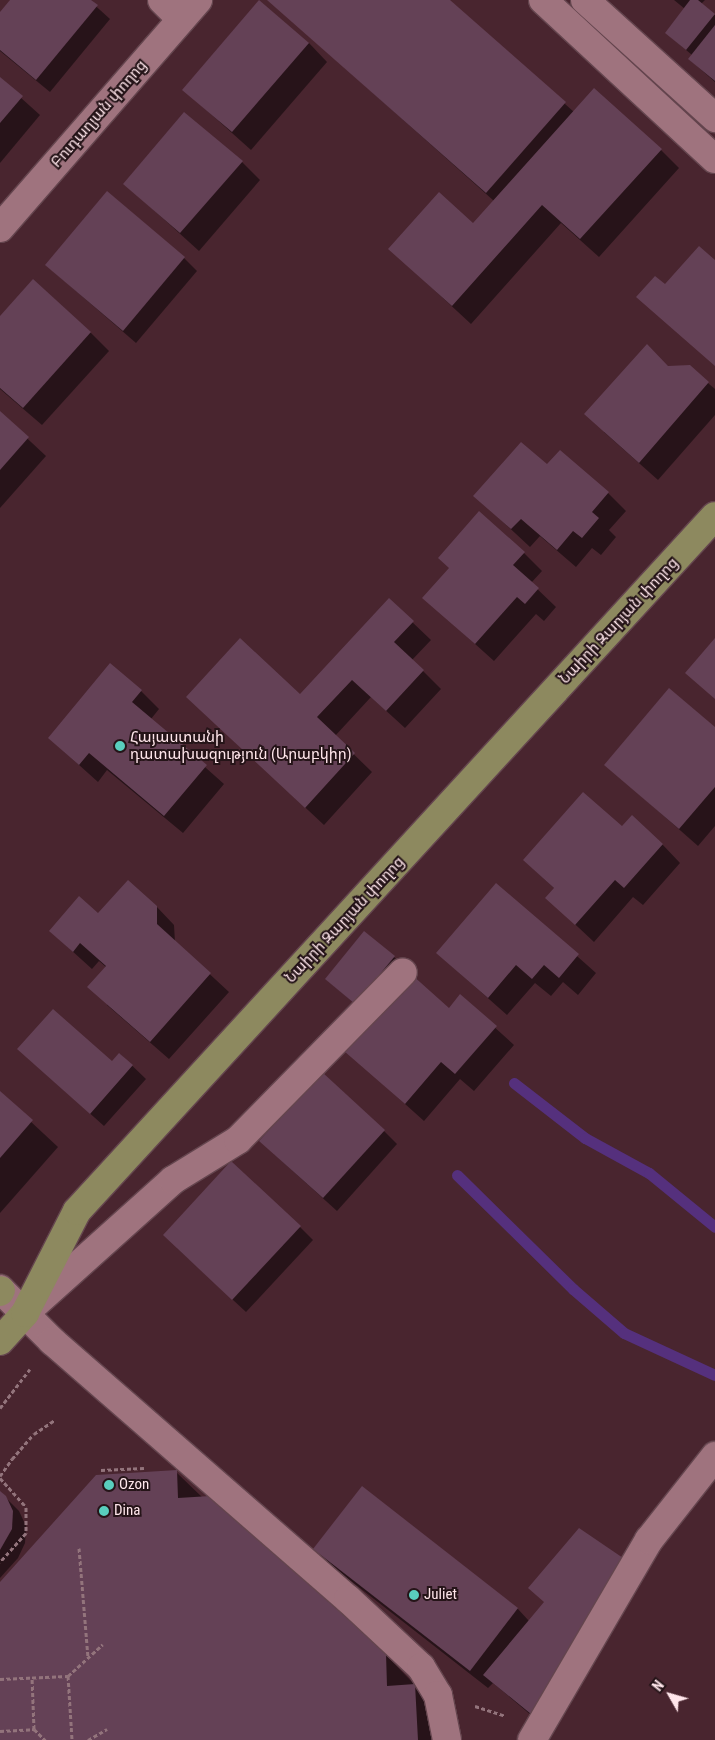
<!DOCTYPE html>
<meta charset="utf-8">
<style>
body{margin:0}
#map{position:relative;width:715px;height:1740px;overflow:hidden;background:#49252f;font-family:"Roboto Condensed","Noto Sans Armenian",sans-serif}
div>[style]{position:absolute}
[style*='--x']{left:calc(var(--x)*1px);top:calc(var(--y)*1px);width:calc(var(--w)*1px);rotate:calc(var(--a)*1deg)}
.shadow>*{inset:0;background:#0007}
.stream>*{height:11px;margin:-5.5px;padding:0 5.5px;transform-origin:5.5px;border-radius:5.5px;background:#55307d}
.building>*{inset:0;background:#644156}
.path>*{height:3px;margin-top:-1.5px;transform-origin:0;background:repeating-linear-gradient(90deg,#93747c 0 4px,transparent 0 6.5px)}
.roads{filter:drop-shadow(1px 0 #64454e) drop-shadow(-1px 0 #64454e) drop-shadow(0 1px #64454e) drop-shadow(0 -1px #64454e)}
.minor>*{height:28px;margin:-14px;padding:0 14px;transform-origin:14px;border-radius:14px;background:#9f737e}
.major>*{height:28px;margin:-14px;padding:0 14px;transform-origin:14px;border-radius:14px;background:#8d895f}
.dots>*{width:14px;height:14px;translate:-50% -50%;box-sizing:border-box;border:2px solid #251418;border-radius:50%}
span{translate:-50% -50%;white-space:nowrap;text-align:center;line-height:1.15;-webkit-text-stroke:4px #251418;paint-order:stroke}
.street-label{font-size:15px;color:#ffe6eb}
.poi-label{font-size:15px;color:#ffe6eb}
.left{translate:0 -50%;text-align:left}
.north{position:absolute;left:645px;top:1670px;width:50px;height:50px;-webkit-text-stroke:4px #251418;paint-order:stroke;rotate:308deg;font-size:14px;font-weight:700;line-height:20px;text-align:center;color:#ffe6eb}
.north::after{content:'';display:block;margin:auto;width:18px;height:22px;background:#ffe6eb;clip-path:polygon(50% 0,100% 100%,50% 72%,0 100%)}
</style>
<div id="map">
<div class="shadow">
<div style="clip-path:polygon(12px 0,89px 0,110px 19px,50px 92px,0 51px,0 14px)"></div>
<div style="clip-path:polygon(269px 0,448px 0,574px 112px,661px 150px,679px 168px,599px 257px,561px 223px,471px 324px,390px 249px,473px 225px,494px 201px)"></div>
<div style="clip-path:polygon(674px 0,705px 0,701px 4px,715px 15px,715px 82px,689px 59px,692px 55px,666px 33px,685px 9px)"></div>
<div style="clip-path:polygon(309px 43px,327px 62px,251px 150px,184px 90px)"></div>
<div style="clip-path:polygon(0 79px,40px 115px,0 163px)"></div>
<div style="clip-path:polygon(242px 162px,260px 180px,199px 251px,125px 184px)"></div>
<div style="clip-path:polygon(184px 258px,197px 271px,136px 343px,46px 265px)"></div>
<div style="clip-path:polygon(0 318px,90px 332px,109px 351px,42px 425px,0 389px)"></div>
<div style="clip-path:polygon(668px 367px,689px 367px,715px 389px,715px 415px,658px 480px,604px 432px)"></div>
<div style="clip-path:polygon(0 413px,46px 456px,0 508px)"></div>
<div style="clip-path:polygon(547px 466px,608px 493px,626px 511px,609px 530px,616px 537px,601px 555px,592px 548px,576px 567px,540px 536px,530px 547px,475px 496px)"></div>
<div style="clip-path:polygon(524px 553px,542px 571px,531px 583px,556px 607px,544px 621px,536px 614px,494px 661px,424px 598px)"></div>
<div style="clip-path:polygon(389px 600px,431px 640px,412px 660px,441px 689px,405px 728px,371px 697px,335px 736px,372px 772px,324px 825px,187px 697px,300px 696px)"></div>
<div style="clip-path:polygon(141px 691px,159px 709px,151px 719px,224px 784px,183px 833px,107px 770px,98px 782px,49px 738px)"></div>
<div style="clip-path:polygon(715px 729px,715px 826px,698px 846px,606px 765px)"></div>
<div style="clip-path:polygon(622px 828px,662px 844px,680px 863px,643px 905px,633px 897px,594px 942px,547px 898px,555px 889px,524px 860px)"></div>
<div style="clip-path:polygon(496px 884px,596px 973px,578px 995px,563px 982px,551px 996px,535px 983px,507px 1015px,437px 953px)"></div>
<div style="clip-path:polygon(156px 906px,174px 925px,175px 942px,229px 992px,169px 1059px,107px 1005px,106px 967px,99px 961px,92px 969px,50px 931px,98px 915px)"></div>
<div style="clip-path:polygon(394px 957px,407px 970px,369px 1016px,326px 979px)"></div>
<div style="clip-path:polygon(460px 996px,514px 1045px,474px 1091px,460px 1079px,424px 1121px,346px 1051px,449px 1009px)"></div>
<div style="clip-path:polygon(18px 1049px,112px 1063px,120px 1054px,146px 1079px,104px 1126px)"></div>
<div style="clip-path:polygon(0 1093px,58px 1147px,0 1213px)"></div>
<div style="clip-path:polygon(384px 1131px,397px 1144px,337px 1211px,274px 1154px)"></div>
<div style="clip-path:polygon(300px 1227px,313px 1240px,246px 1312px,177px 1248px)"></div>
<div style="clip-path:polygon(176px 1472px,203px 1498px,385px 1654px,413px 1683px,413px 1686px,442px 1714px,444px 1740px,0 1740px,0 1585px)"></div>
<div style="clip-path:polygon(362px 1488px,518px 1609px,529px 1621px,625px 1561px,643px 1579px,550px 1731px,493px 1683px,488px 1688px,333px 1567px,315px 1549px)"></div>
<div style="clip-path:polygon(0 1492px,19px 1511px,26px 1526px,25px 1543px,18px 1558px,0 1578px)"></div>
</div>
<div class="stream">
<div style="--x:514;--y:1083;--w:90;--a:37.8"></div>
<div style="--x:585;--y:1138;--w:73;--a:28.7"></div>
<div style="--x:649;--y:1173;--w:85;--a:39.3"></div>
<div style="--x:457;--y:1175;--w:163;--a:44.5"></div>
<div style="--x:573;--y:1289;--w:67;--a:40.8"></div>
<div style="--x:624;--y:1333;--w:100;--a:24.8"></div>
</div>
<div class="building">
<div style="clip-path:polygon(10px 0,91px 0,98px 5px,36px 80px,0 50px,0 12px)"></div>
<div style="clip-path:polygon(259px 0,309px 43px,232px 132px,182px 90px)"></div>
<div style="clip-path:polygon(267px 0,450px 0,566px 102px,486px 193px)"></div>
<div style="clip-path:polygon(690px 0,698px 0,715px 14px,686px 50px,665px 33px)"></div>
<div style="clip-path:polygon(715px 25px,715px 81px,688px 59px)"></div>
<div style="clip-path:polygon(0 77px,23px 96px,0 123px)"></div>
<div style="clip-path:polygon(594px 88px,662px 149px,580px 239px,542px 205px,452px 306px,388px 249px,439px 192px,473px 223px)"></div>
<div style="clip-path:polygon(184px 112px,243px 161px,180px 233px,123px 184px)"></div>
<div style="clip-path:polygon(107px 191px,185px 257px,123px 331px,45px 265px)"></div>
<div style="clip-path:polygon(699px 246px,715px 260px,715px 366px,636px 297px,655px 276px,665px 284px)"></div>
<div style="clip-path:polygon(33px 279px,91px 332px,23px 408px,0 388px,0 316px)"></div>
<div style="clip-path:polygon(647px 344px,668px 366px,690px 365px,709px 382px,639px 463px,584px 414px)"></div>
<div style="clip-path:polygon(0 411px,29px 437px,0 470px)"></div>
<div style="clip-path:polygon(521px 442px,547px 464px,560px 450px,609px 492px,592px 512px,599px 518px,582px 538px,573px 531px,557px 550px,521px 519px,511px 529px,473px 496px)"></div>
<div style="clip-path:polygon(479px 511px,525px 552px,513px 565px,539px 588px,525px 604px,517px 597px,475px 644px,422px 598px,449px 568px,438px 558px)"></div>
<div style="clip-path:polygon(389px 598px,414px 621px,394px 642px,424px 670px,386px 711px,352px 680px,317px 717px,355px 753px,305px 808px,186px 697px,240px 638px,300px 694px)"></div>
<div style="clip-path:polygon(715px 638px,715px 699px,685px 673px)"></div>
<div style="clip-path:polygon(110px 663px,142px 690px,132px 702px,207px 765px,164px 816px,89px 753px,79px 765px,48px 738px)"></div>
<div style="clip-path:polygon(669px 688px,715px 727px,715px 787px,679px 829px,604px 765px)"></div>
<div style="clip-path:polygon(583px 792px,622px 826px,632px 815px,663px 844px,624px 888px,615px 880px,575px 925px,545px 898px,554px 888px,523px 860px)"></div>
<div style="clip-path:polygon(128px 880px,157px 906px,157px 924px,211px 973px,150px 1042px,87px 987px,106px 966px,80px 943px,73px 952px,49px 931px,79px 896px,98px 913px)"></div>
<div style="clip-path:polygon(496px 883px,579px 954px,559px 978px,544px 965px,532px 979px,516px 965px,488px 998px,436px 953px)"></div>
<div style="clip-path:polygon(364px 931px,395px 956px,355px 1004px,325px 979px)"></div>
<div style="clip-path:polygon(411px 974px,449px 1008px,460px 994px,497px 1026px,455px 1074px,441px 1062px,405px 1104px,344px 1051px)"></div>
<div style="clip-path:polygon(53px 1009px,112px 1061px,119px 1053px,133px 1065px,90px 1114px,17px 1049px)"></div>
<div style="clip-path:polygon(322px 1072px,385px 1130px,323px 1198px,259px 1141px)"></div>
<div style="clip-path:polygon(0 1091px,33px 1120px,0 1158px)"></div>
<div style="clip-path:polygon(231px 1161px,301px 1226px,232px 1300px,163px 1235px)"></div>
<div style="clip-path:polygon(177px 1470px,178px 1498px,210px 1496px,386px 1653px,387px 1686px,415px 1684px,418px 1740px,0 1740px,0 1582px,96px 1475px)"></div>
<div style="clip-path:polygon(362px 1486px,518px 1608px,470px 1671px,313px 1549px)"></div>
<div style="clip-path:polygon(0 1491px,6px 1496px,13px 1511px,12px 1529px,0 1550px)"></div>
<div style="clip-path:polygon(579px 1528px,626px 1560px,531px 1714px,483px 1675px,544px 1602px,528px 1588px)"></div>
</div>
<div class="path">
<div style="--x:0;--y:1408;--w:49;--a:-52.4"></div>
<div style="--x:101;--y:1470;--w:43;--a:-2.7"></div>
<div style="--x:0;--y:1476;--w:21;--a:-55"></div>
<div style="--x:12;--y:1459;--w:33;--a:-49"></div>
<div style="--x:34;--y:1434;--w:25;--a:-34"></div>
<div style="--x:0;--y:1478;--w:39;--a:48"></div>
<div style="--x:26;--y:1507;--w:26;--a:90"></div>
<div style="--x:26;--y:1533;--w:39;--a:132"></div>
<div style="--x:79;--y:1548;--w:109;--a:85.3"></div>
<div style="--x:68;--y:1676;--w:64;--a:86.4"></div>
<div style="--x:0;--y:1679;--w:68;--a:-2.5"></div>
<div style="--x:68;--y:1676;--w:47;--a:-42.4"></div>
<div style="--x:475;--y:1706;--w:32;--a:18"></div>
<div style="--x:34;--y:1729;--w:16;--a:45"></div>
<div style="--x:0;--y:1731;--w:34;--a:-3"></div>
<div style="--x:34;--y:1729;--w:51;--a:-92.2"></div>
<div style="--x:88;--y:1740;--w:22;--a:-30"></div>
</div>
<div class="roads">
<div class="minor">
<div style="--x:162;--y:0;--w:27;--a:45"></div>
<div style="--x:543;--y:0;--w:234;--a:42.8"></div>
<div style="--x:585;--y:0;--w:176;--a:42.2"></div>
<div style="--x:0;--y:228;--w:302;--a:-49"></div>
<div style="--x:0;--y:1289;--w:74;--a:45"></div>
<div style="--x:52;--y:1341;--w:393;--a:41.1"></div>
<div style="--x:348;--y:1599;--w:100;--a:43"></div>
<div style="--x:421;--y:1667;--w:33;--a:59"></div>
<div style="--x:438;--y:1695;--w:46;--a:78.7"></div>
<div style="--x:26;--y:1312;--w:198;--a:-41.9"></div>
<div style="--x:173;--y:1180;--w:76;--a:-31.6"></div>
<div style="--x:238;--y:1140;--w:235;--a:-45.5"></div>
<div style="--x:532;--y:1740;--w:232;--a:-59.7"></div>
<div style="--x:649;--y:1540;--w:107;--a:-51.8"></div>
</div>
<div class="major">
<div style="--x:0;--y:1292;--w:2;--a:-63"></div>
<div style="--x:0;--y:1341;--w:38;--a:-48"></div>
<div style="--x:25;--y:1313;--w:114;--a:-63"></div>
<div style="--x:77;--y:1211;--w:943;--a:-47.45"></div>
</div>
</div>
<div class="dots">
<div style="left:120px;top:746px;background:#59cebe"></div>
<div style="left:109px;top:1485px;background:#59cebe"></div>
<div style="left:104px;top:1511px;background:#59cebe"></div>
<div style="left:414px;top:1595px;background:#59cebe"></div>
</div>
<div class="street-label">
<span style="left:99px;top:114px;rotate:-49deg">Բուդաղյան փողոց</span>
<span style="left:619px;top:621px;rotate:-47deg">Նաիրի Զարյան փողոց</span>
<span style="left:345px;top:920px;rotate:-47deg">Նաիրի Զարյան փողոց</span>
</div>
<div class="poi-label">
<span class="left" style="left:130px;top:746px">Հայաստանի<br>դատախազություն (Արաբկիր)</span>
<span class="left" style="left:119px;top:1485px">Ozon</span>
<span class="left" style="left:114px;top:1511px">Dina</span>
<span class="left" style="left:424px;top:1595px">Juliet</span>
</div>
<div class="north">N</div>
</div>
